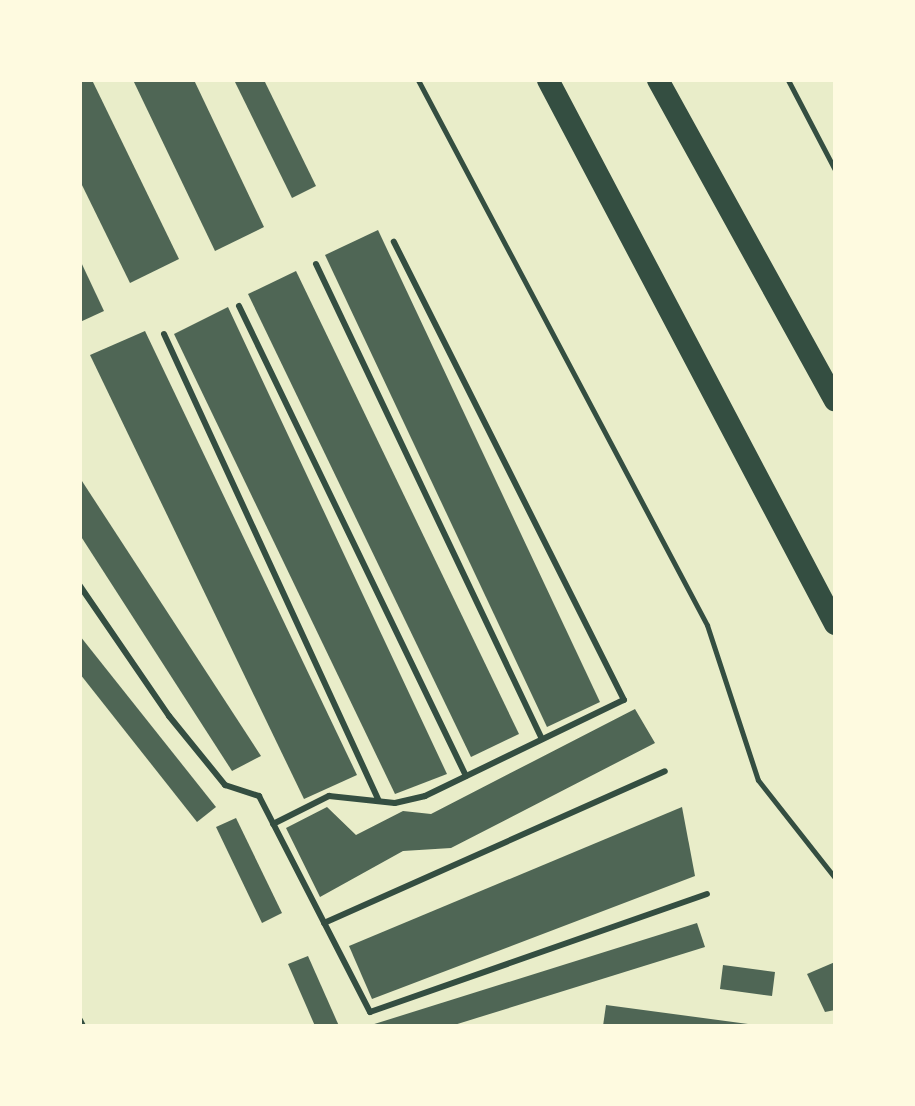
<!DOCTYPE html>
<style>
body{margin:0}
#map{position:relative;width:915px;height:1106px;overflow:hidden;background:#e9edc9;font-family:"DM Sans",sans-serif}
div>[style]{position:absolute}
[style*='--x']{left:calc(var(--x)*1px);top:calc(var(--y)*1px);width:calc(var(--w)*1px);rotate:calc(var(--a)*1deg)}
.building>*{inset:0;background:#4f6655}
.path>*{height:5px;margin:-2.5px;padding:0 2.5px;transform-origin:2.5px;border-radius:2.5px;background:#344e41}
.service>*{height:6px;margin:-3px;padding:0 3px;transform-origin:3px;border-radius:3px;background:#344e41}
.trunk>*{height:22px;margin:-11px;padding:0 11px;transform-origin:11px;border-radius:11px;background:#344e41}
span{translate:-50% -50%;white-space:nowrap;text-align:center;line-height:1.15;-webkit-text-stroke:6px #fefae0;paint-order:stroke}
.frame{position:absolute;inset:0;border:82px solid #fefae0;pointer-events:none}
</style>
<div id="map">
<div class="building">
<div style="clip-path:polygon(80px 80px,92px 80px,179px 259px,130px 283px,80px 181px)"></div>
<div style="clip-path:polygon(133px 80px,194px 80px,264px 227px,215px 251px)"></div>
<div style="clip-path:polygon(234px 80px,264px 80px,316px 186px,292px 198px)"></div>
<div style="clip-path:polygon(378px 230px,600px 702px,547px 727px,325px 255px)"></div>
<div style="clip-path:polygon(80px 260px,104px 311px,80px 322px)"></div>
<div style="clip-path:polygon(296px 271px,519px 734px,471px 757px,248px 294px)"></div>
<div style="clip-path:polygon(228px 307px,447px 774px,395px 794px,174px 334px)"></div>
<div style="clip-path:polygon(145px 331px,357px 775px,304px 799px,90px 355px)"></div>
<div style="clip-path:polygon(80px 478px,261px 756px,232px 771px,80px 535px)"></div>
<div style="clip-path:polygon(80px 636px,216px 807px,197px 822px,80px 674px)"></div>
<div style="clip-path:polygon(635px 709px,655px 743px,451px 848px,403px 851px,320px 897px,286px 828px,327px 807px,356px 835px,403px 811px,431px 814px)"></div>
<div style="clip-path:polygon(682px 807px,695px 876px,372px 999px,349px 946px)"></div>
<div style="clip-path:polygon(236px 818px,282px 913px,262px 923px,216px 827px)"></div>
<div style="clip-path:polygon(697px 923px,705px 947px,451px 1026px,368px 1026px)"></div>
<div style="clip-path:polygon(308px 956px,339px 1026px,315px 1026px,288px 964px)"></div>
<div style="clip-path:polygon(835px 962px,835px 1010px,825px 1012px,807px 974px)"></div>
<div style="clip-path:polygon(723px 965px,775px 972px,772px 996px,720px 989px)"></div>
<div style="clip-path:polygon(606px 1005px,748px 1024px,748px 1026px,603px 1026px)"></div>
</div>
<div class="path">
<div style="--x:418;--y:80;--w:617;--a:62.06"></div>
<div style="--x:707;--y:625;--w:163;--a:71.8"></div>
<div style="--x:758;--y:780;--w:125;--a:51.8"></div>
<div style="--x:788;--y:80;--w:102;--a:62.4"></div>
</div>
<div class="service">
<div style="--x:316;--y:264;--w:526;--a:64.56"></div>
<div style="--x:239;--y:306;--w:522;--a:64.22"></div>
<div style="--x:164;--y:334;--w:514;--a:65.28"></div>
<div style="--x:80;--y:586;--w:158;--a:55.6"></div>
<div style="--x:169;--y:716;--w:89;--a:50.9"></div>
<div style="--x:225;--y:785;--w:36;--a:18"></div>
<div style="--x:259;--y:796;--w:243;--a:62.8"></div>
<div style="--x:370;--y:1012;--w:357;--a:-19.3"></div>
<div style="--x:273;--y:824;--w:63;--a:-26.6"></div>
<div style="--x:329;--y:796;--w:66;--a:6.1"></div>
<div style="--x:395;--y:803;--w:31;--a:-13"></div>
<div style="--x:425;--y:796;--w:221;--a:-25.8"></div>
<div style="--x:624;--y:700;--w:513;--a:-116.67"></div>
<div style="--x:324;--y:923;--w:373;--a:-24"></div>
<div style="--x:80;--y:1020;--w:7;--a:63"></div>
</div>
<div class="trunk">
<div style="--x:548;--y:80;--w:615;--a:62.19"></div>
<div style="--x:658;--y:80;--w:366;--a:61.1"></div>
</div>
<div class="frame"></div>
</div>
